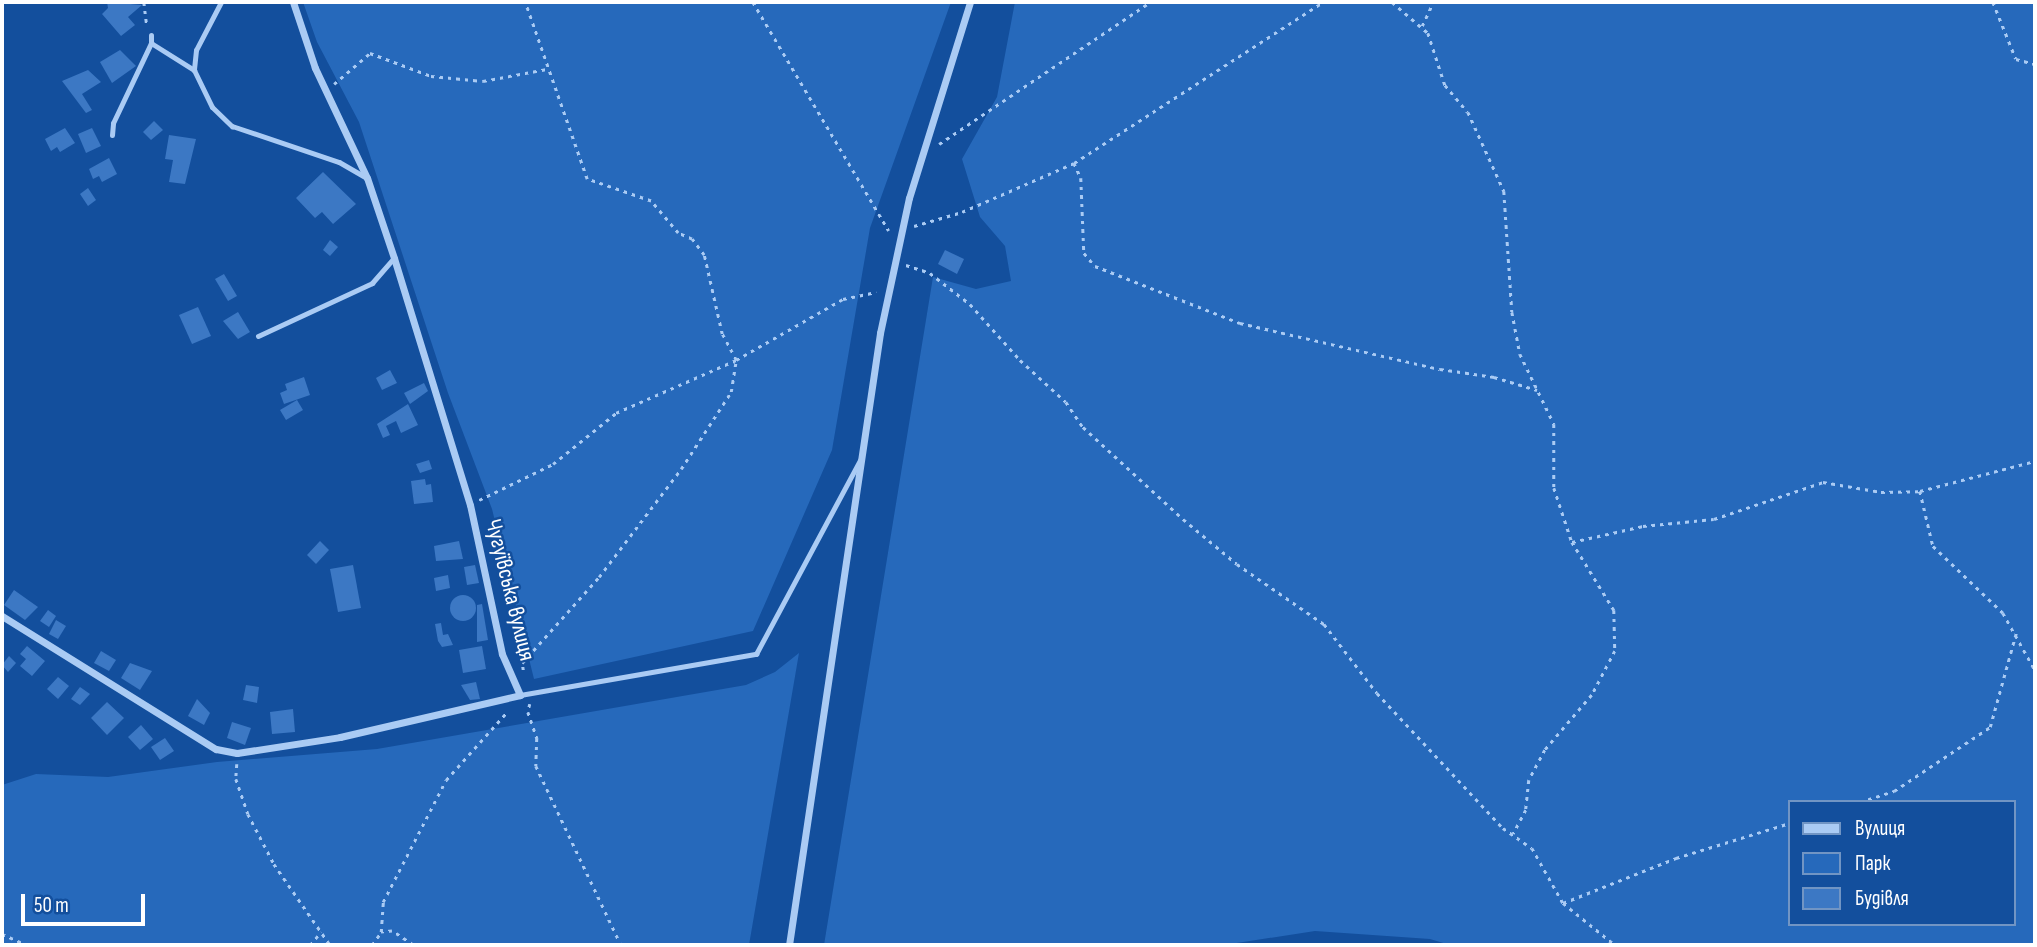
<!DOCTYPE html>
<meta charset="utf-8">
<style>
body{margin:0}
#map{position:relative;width:2037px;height:947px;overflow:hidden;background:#134f9d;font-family:"Sofia Sans Condensed",sans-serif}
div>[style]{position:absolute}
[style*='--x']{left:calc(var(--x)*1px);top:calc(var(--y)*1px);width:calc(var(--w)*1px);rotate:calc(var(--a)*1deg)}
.green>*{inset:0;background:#2669bb}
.building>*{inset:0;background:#3c78c4}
.round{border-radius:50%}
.path>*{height:2.5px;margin-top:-1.25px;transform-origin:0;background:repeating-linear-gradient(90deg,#aacbf4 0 3.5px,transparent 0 8.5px)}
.lane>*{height:5px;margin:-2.5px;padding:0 2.5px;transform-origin:2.5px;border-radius:2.5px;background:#aacbf4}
.street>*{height:7px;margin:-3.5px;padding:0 3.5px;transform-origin:3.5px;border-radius:3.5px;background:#aacbf4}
span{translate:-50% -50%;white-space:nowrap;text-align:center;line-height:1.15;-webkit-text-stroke:5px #134f9d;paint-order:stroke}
.street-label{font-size:23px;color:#fff}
.frame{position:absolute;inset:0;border:4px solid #fff;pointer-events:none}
.legend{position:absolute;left:1788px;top:800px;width:228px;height:126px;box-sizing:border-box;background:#134f9d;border:2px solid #7195c4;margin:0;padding:9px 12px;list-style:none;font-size:21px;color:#fff}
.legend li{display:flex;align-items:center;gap:14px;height:35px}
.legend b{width:35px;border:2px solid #7195c4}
.scale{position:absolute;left:21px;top:894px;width:124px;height:32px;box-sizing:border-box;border:4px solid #fff;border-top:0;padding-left:9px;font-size:21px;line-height:24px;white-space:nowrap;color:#fff;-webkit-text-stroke:5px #134f9d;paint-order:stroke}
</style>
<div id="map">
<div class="green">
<div style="clip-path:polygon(303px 2px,951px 2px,870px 228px,832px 450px,753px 631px,534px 679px,492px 509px,448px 393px,359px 122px,317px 42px)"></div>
<div style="clip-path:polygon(evenodd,1015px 2px,2035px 2px,2035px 945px,1450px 945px,1430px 939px,1315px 931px,1224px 945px,824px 945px,933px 277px,976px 289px,1011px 281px,1005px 246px,980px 217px,962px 159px,997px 97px,1015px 2px,1790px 802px,2014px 802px,2014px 924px,1790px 924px,1790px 802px)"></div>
<div style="clip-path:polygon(799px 653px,749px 945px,2px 945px,2px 785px,36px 774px,108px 777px,217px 762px,377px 749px,746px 685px,775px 672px)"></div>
</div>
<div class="building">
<div style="clip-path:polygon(107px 2px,142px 5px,128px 17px,135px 25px,121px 36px,102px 14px,108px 8px)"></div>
<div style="clip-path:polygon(120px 50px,136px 66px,112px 83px,100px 62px)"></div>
<div style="clip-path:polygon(88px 70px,101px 82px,82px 94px,92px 110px,86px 113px,62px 81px)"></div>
<div style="clip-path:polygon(154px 121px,163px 130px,151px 140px,143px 132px)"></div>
<div style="clip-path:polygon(65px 128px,75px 143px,60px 152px,57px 147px,51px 151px,45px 139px)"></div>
<div style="clip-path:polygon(92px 128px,101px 146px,86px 153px,78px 134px)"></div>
<div style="clip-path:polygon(169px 135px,196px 139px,185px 184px,169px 182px,173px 160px,165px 159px)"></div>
<div style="clip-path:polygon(109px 158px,117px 174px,102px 182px,99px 176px,93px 179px,89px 169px)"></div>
<div style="clip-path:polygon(323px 172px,356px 204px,333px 224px,322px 212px,315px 218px,296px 198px)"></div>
<div style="clip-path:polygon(88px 188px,96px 200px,88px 206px,80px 194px)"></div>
<div style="clip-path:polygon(330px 240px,338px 247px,330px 256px,323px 250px)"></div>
<div style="clip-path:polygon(945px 250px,964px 259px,957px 274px,938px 264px)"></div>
<div style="clip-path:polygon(224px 274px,237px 296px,228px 301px,215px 279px)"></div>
<div style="clip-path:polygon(198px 307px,211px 336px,192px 344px,179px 315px)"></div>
<div style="clip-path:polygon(238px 312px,250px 332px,238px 339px,223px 321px)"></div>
<div style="clip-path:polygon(390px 370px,397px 383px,382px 390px,376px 378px)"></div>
<div style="clip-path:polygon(304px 377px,310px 395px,284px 404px,280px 393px,287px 390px,285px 384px)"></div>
<div style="clip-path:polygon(424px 383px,428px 391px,410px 404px,404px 393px)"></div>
<div style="clip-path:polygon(297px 400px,303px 410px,286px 420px,280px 410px)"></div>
<div style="clip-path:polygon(408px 404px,418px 425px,401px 433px,396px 421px,386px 426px,390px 435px,383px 438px,377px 424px)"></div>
<div style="clip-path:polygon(429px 460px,432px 469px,420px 473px,416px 464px)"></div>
<div style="clip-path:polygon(425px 479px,426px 485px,431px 484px,433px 502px,414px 504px,411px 481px)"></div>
<div style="clip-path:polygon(320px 541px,329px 550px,316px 564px,307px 555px)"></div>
<div style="clip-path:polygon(459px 541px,463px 559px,436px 561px,434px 546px)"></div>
<div style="clip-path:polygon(353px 565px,361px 608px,338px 612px,330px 569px)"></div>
<div style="clip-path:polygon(475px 565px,479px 583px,467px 585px,464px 567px)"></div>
<div style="clip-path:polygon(448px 575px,450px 588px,436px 591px,434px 578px)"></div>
<div style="clip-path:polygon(14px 590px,38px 607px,25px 620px,4px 605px)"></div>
<div class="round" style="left:450px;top:595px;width:26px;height:26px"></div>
<div style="clip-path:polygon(482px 604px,488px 640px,477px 642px,477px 605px)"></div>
<div style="clip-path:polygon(48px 610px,56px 616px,49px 627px,40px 621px)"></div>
<div style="clip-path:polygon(56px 620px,66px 626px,58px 639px,49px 634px)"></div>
<div style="clip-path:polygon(441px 623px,443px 635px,448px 634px,453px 645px,442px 647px,438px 641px,435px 624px)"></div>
<div style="clip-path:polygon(27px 646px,45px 661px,32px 676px,20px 666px,26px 659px,20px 654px)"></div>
<div style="clip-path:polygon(482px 646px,486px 669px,463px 673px,459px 650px)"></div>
<div style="clip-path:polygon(101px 651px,116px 660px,109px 671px,94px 663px)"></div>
<div style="clip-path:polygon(9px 656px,16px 663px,8px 672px,2px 665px)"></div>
<div style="clip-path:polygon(130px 663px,152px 671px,140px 690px,121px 678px)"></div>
<div style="clip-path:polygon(58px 677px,69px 686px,58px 699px,47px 689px)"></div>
<div style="clip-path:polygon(476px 682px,480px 699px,470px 700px,461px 685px)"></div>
<div style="clip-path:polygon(246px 685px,259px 687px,257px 703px,243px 700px)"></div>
<div style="clip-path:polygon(80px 687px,90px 694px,80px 705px,71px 699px)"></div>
<div style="clip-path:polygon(197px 699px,210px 713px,204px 725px,188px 716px)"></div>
<div style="clip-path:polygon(107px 702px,124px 718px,107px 735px,91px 718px)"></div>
<div style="clip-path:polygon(293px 709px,295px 732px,272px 734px,270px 712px)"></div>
<div style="clip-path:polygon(232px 722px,251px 728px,245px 745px,227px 738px)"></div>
<div style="clip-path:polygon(141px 725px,153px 739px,140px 750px,128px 737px)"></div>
<div style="clip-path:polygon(165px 738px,174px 751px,160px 760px,151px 747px)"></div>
</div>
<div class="path">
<div style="--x:144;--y:2;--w:23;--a:83"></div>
<div style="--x:753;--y:2;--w:266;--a:59.3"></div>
<div style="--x:1392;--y:2;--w:48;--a:40.7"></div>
<div style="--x:1428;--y:33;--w:55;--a:71.9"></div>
<div style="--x:1445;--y:85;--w:35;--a:50"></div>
<div style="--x:1468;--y:112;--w:87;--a:65.5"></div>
<div style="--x:1504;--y:191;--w:121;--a:86.2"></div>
<div style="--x:1512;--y:312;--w:43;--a:79.2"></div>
<div style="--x:1520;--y:354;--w:78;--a:64.1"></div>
<div style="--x:1554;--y:424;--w:64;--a:90"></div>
<div style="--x:1554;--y:488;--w:57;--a:71.6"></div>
<div style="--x:1572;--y:542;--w:80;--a:58.3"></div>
<div style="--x:1614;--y:610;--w:41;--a:88.6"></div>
<div style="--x:1615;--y:651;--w:50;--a:117.6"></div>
<div style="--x:1592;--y:695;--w:72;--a:130.5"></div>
<div style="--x:1545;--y:750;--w:34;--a:118"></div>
<div style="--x:1529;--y:780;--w:30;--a:96"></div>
<div style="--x:1526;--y:810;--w:27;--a:118"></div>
<div style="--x:1993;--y:2;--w:61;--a:68"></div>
<div style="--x:2016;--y:59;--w:20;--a:15"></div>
<div style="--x:1422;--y:26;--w:26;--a:-65"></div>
<div style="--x:334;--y:84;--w:48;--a:-40.7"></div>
<div style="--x:370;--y:53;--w:65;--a:20.7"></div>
<div style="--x:431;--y:76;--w:52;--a:5.5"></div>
<div style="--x:483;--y:81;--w:65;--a:-10.6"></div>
<div style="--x:939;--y:144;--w:254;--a:-33.9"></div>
<div style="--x:1074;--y:163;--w:297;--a:-32.9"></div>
<div style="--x:914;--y:226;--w:50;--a:-16.3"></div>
<div style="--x:962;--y:212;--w:122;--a:-23.6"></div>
<div style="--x:1074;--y:163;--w:17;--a:65"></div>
<div style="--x:1081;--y:178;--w:75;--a:87.7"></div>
<div style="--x:1084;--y:253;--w:17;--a:50"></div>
<div style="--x:1095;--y:266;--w:156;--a:21.5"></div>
<div style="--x:1240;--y:323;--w:205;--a:13"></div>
<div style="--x:1440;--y:369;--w:55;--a:8.4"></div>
<div style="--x:1494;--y:377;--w:45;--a:16.8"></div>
<div style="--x:906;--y:265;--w:25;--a:18"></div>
<div style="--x:930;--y:273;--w:51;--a:37.8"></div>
<div style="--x:970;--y:304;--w:75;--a:48.2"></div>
<div style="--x:1020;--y:360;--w:62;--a:42.4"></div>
<div style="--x:1066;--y:402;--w:30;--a:56"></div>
<div style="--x:1083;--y:427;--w:136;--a:42.6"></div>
<div style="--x:1183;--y:519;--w:70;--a:39.8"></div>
<div style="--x:1237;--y:564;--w:106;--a:34.6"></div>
<div style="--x:1324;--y:624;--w:87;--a:52.5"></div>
<div style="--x:1377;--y:693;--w:185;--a:47"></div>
<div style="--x:1503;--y:828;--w:35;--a:35"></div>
<div style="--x:1532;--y:848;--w:63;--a:60.6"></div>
<div style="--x:1563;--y:903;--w:67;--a:38.9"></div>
<div style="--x:1920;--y:491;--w:57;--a:76.7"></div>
<div style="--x:1933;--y:546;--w:97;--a:43.7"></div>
<div style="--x:2003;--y:613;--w:65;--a:60.7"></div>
<div style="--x:479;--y:500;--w:82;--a:-25.9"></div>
<div style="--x:553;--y:464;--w:81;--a:-39"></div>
<div style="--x:616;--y:413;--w:131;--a:-23.8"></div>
<div style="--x:736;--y:360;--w:30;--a:-118"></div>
<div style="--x:722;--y:334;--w:81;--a:-102.8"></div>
<div style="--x:704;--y:255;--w:20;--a:-127"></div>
<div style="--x:692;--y:239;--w:15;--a:-157"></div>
<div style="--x:678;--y:233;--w:42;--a:-130.2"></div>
<div style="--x:651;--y:201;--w:68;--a:-161"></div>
<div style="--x:587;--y:179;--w:188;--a:-109.3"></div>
<div style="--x:1572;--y:542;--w:73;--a:-12.7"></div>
<div style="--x:1643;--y:526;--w:71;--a:-5.6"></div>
<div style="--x:1714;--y:519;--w:115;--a:-18.7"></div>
<div style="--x:1823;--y:482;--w:59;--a:9.8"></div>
<div style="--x:1881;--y:492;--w:39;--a:-1"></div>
<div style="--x:1920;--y:491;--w:119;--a:-14.6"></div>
<div style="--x:523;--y:670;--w:7;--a:-98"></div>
<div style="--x:522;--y:663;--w:115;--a:-48.2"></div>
<div style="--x:599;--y:577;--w:136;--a:-52.8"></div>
<div style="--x:681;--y:469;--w:92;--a:-57"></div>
<div style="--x:731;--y:392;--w:32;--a:-81"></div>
<div style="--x:736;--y:360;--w:123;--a:-29.7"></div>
<div style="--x:843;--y:299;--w:34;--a:-12"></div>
<div style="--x:530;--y:704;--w:8;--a:104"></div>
<div style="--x:528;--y:712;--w:28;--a:71"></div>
<div style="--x:537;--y:738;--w:28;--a:92"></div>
<div style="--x:536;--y:766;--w:198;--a:64.6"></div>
<div style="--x:237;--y:764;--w:15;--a:94"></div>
<div style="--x:236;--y:779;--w:37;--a:71"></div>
<div style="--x:248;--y:814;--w:56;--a:62.5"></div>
<div style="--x:274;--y:864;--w:98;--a:55.3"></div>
<div style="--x:1860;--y:802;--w:36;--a:-18"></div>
<div style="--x:1894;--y:791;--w:115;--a:-33.7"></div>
<div style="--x:1990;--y:727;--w:98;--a:-74.5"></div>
<div style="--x:1563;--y:903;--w:122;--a:-21.7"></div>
<div style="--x:1676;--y:858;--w:119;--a:-17.1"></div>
<div style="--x:2;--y:934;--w:27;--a:24"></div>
<div style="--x:310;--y:945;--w:17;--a:-50"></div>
<div style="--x:372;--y:945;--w:16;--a:-55"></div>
<div style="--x:413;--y:945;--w:25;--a:-146"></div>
<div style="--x:392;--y:931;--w:11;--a:175"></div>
<div style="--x:381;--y:932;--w:30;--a:-86"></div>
<div style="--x:383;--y:902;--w:137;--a:-62.7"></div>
<div style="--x:446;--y:780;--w:91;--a:-48.1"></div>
</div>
<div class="lane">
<div style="--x:221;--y:2;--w:54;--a:117.5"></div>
<div style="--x:196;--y:50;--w:20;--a:96"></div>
<div style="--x:194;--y:70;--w:41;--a:64.1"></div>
<div style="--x:212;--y:107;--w:28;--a:44"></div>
<div style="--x:232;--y:126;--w:113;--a:18.6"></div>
<div style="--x:339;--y:162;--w:32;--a:30"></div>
<div style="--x:151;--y:43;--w:51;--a:32.1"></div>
<div style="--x:112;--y:135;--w:12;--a:-85"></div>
<div style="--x:113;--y:123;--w:89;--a:-64.6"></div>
<div style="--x:151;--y:43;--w:8;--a:-90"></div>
<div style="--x:258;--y:336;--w:126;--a:-24.9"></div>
<div style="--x:372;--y:283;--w:33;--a:-49"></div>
<div style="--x:520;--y:695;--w:240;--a:-9.9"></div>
<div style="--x:756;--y:654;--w:220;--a:-61.8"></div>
</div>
<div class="street">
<div style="--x:2;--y:616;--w:252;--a:31.9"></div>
<div style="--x:216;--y:749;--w:21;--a:11"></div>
<div style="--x:237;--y:753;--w:104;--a:-8.8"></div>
<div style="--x:340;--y:737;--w:185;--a:-13.1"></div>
<div style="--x:520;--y:695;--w:45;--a:-113.7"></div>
<div style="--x:502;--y:654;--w:152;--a:-102.1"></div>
<div style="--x:470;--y:505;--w:258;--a:-107.1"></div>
<div style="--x:394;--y:258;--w:84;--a:-108.6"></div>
<div style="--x:367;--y:178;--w:122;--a:-115.3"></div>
<div style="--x:315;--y:68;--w:70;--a:-108.4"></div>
<div style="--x:789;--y:945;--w:619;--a:-81.54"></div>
<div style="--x:880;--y:333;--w:138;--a:-77.9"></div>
<div style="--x:909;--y:198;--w:205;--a:-72.7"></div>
</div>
<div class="street-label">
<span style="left:510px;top:590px;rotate:76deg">Чугуївська вулиця</span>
</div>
<div class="frame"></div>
<ul class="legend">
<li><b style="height:9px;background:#aacbf4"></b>Вулиця</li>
<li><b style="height:19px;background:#2669bb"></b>Парк</li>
<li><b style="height:19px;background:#3c78c4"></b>Будівля</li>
</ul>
<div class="scale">50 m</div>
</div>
